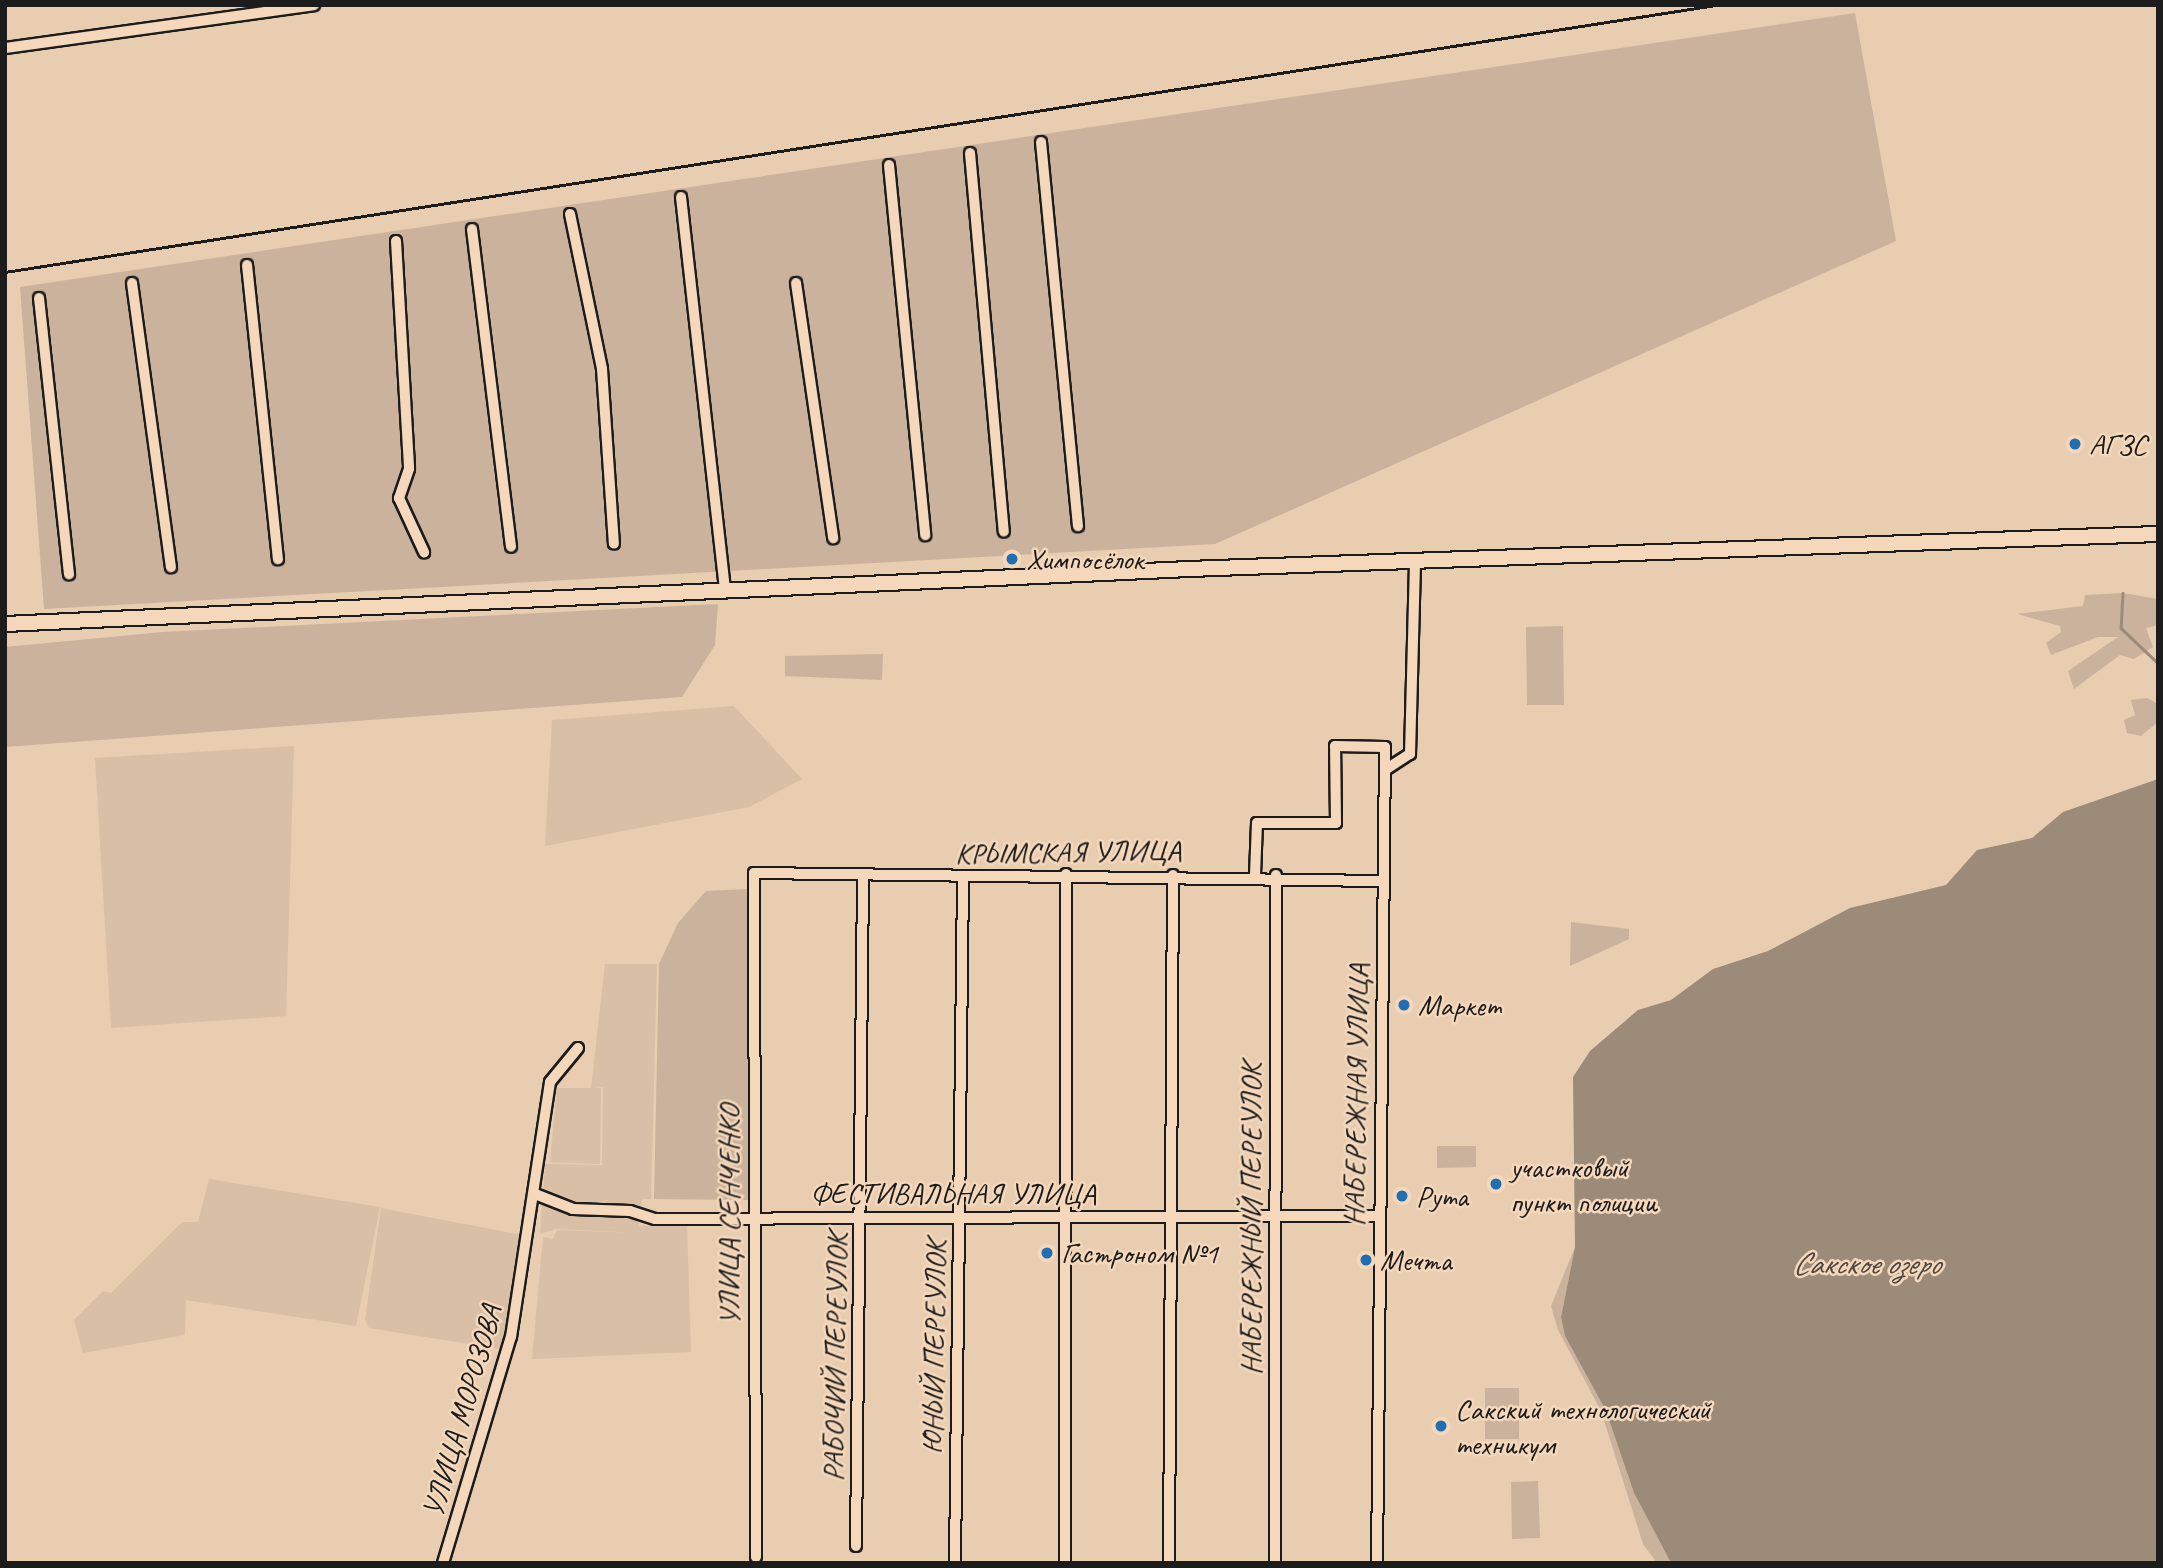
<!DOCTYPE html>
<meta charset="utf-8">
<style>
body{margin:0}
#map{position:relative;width:2163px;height:1568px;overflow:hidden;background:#e8cdb1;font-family:Caveat,sans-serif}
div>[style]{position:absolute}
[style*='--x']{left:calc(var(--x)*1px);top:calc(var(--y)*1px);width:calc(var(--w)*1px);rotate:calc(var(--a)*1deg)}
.built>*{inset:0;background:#d8bfa5}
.green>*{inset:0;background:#cab29c}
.water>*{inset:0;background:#9d8b7a}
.stream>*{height:2.5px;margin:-1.25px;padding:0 1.25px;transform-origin:1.25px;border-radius:1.25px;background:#9d8b7a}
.roads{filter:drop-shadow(2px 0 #1c1c1c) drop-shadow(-2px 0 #1c1c1c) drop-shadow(0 2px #1c1c1c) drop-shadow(0 -2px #1c1c1c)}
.minor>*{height:10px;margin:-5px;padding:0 5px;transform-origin:5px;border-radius:5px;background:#f5d8bb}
.primary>*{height:14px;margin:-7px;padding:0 7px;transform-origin:7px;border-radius:7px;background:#f5d8bb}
.rail>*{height:2.5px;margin:-1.25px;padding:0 1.25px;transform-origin:1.25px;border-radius:1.25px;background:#1c1c1c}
.dots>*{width:19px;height:19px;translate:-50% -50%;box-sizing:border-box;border:4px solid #f5d8bb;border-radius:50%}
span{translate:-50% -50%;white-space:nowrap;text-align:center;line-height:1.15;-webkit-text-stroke:5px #f5d8bb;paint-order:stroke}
.poi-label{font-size:30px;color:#1c1c1c}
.left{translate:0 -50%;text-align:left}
.street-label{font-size:30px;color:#1c1c1c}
.water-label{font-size:32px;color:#504842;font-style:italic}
.frame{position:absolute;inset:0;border:7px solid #1c1c1c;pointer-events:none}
</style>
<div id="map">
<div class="built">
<div style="clip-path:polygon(734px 706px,802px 779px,749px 807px,545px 846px,552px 720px)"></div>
<div style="clip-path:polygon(294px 746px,286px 1016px,111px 1028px,95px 758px)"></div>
<div style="clip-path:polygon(605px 964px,657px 964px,651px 1199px,642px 1199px,639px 1226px,687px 1225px,691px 1352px,532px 1359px,543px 1237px,553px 1239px,557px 1230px,639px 1233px,556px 1229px,540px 1234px,545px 1164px,602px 1165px,603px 1087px,595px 1088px,601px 1088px,600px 1164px,550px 1162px,557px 1088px,591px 1088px)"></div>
<div style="clip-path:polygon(209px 1179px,380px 1207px,356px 1326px,186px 1300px,185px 1335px,83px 1353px,74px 1320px,103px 1291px,111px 1293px,182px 1222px,198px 1222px)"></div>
<div style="clip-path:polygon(381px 1208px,527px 1236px,501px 1349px,369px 1328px,365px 1320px)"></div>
</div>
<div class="green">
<div style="clip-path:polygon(1855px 13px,1896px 241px,1215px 544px,44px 609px,20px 287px)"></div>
<div style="clip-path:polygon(2123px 593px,2158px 599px,2158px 625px,2146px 628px,2153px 647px,2134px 659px,2120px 655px,2074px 689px,2068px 671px,2118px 637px,2098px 637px,2051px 655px,2046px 643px,2061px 632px,2060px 626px,2017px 614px,2083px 606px,2085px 595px)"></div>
<div style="clip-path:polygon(718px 604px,715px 645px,682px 697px,5px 747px,5px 647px,163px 632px)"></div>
<div style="clip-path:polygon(1563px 626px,1564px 705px,1527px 705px,1526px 627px)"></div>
<div style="clip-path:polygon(883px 654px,882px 680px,785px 676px,785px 656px)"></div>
<div style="clip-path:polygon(2147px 698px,2158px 704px,2158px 722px,2141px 736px,2127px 733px,2124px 720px,2135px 715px,2131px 700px)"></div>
<div style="clip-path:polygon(748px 889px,748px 1200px,654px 1199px,659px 964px,678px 923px,706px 891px)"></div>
<div style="clip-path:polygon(1571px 922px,1629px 929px,1629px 939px,1570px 966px)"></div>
<div style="clip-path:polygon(1437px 1146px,1476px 1146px,1476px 1167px,1437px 1168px)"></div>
<div style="clip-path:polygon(1575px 1247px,1561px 1317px,1565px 1336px,1606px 1411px,1634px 1493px,1671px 1563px,1657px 1563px,1643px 1544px,1601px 1411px,1558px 1330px,1551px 1306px)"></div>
<div style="clip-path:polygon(1485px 1388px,1519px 1388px,1519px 1439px,1485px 1439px)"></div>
<div style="clip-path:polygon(1538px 1481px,1540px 1538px,1512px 1539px,1511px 1482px)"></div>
</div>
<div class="water">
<div style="clip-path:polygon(2158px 779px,2158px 1563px,1671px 1563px,1634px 1493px,1606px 1411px,1565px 1336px,1561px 1317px,1575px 1247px,1573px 1077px,1590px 1051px,1638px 1010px,1671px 1000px,1713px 969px,1768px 951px,1850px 908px,1946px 885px,1977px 850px,2032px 838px,2063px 812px)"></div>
</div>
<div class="stream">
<div style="--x:2123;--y:593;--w:35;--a:93"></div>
<div style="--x:2121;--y:628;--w:51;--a:43.4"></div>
</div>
<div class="roads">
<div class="minor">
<div style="--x:5;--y:48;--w:312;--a:-7.9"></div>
<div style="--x:1041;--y:142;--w:386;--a:84.5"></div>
<div style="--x:970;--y:153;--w:380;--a:84.9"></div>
<div style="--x:889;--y:165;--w:372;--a:84.4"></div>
<div style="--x:681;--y:197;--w:395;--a:83.6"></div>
<div style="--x:570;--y:214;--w:158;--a:78.3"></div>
<div style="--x:602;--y:369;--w:175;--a:86.1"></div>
<div style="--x:472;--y:229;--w:320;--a:83"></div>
<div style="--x:396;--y:241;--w:228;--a:86.7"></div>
<div style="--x:409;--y:469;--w:31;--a:109"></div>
<div style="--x:399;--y:498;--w:60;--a:65.2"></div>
<div style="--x:247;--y:265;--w:296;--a:84"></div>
<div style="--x:132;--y:283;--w:287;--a:82.2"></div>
<div style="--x:796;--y:283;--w:258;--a:81.7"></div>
<div style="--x:39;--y:298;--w:278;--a:83.8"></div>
<div style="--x:1385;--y:770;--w:30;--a:-33"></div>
<div style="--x:1410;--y:754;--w:192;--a:-88.5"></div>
<div style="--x:1255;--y:875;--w:52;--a:-87.8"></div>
<div style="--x:1257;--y:823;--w:79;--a:0"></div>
<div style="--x:1336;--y:823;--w:77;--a:-90.7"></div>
<div style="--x:1335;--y:746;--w:50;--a:1.1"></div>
<div style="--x:1385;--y:747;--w:816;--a:90.56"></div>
<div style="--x:535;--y:1194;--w:41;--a:21.5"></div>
<div style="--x:573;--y:1209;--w:57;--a:2"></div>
<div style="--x:630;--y:1211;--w:26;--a:18"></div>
<div style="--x:655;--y:1219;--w:722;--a:-0.24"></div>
<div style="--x:856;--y:1546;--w:671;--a:-89.4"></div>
<div style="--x:756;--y:1557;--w:684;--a:-90.17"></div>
<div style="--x:754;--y:873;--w:630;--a:0.73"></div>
<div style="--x:443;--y:1563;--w:236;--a:-73.3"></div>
<div style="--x:511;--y:1337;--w:258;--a:-81.3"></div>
<div style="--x:550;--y:1082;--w:44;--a:-50.5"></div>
<div style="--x:955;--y:1563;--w:684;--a:-89.33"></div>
<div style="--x:1065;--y:1563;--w:689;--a:-89.92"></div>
<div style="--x:1169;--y:1563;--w:688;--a:-89.67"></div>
<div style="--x:1275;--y:1563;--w:688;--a:-89.92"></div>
</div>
<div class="primary">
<div style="--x:5;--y:624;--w:1185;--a:-2.66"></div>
<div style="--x:1189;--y:569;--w:970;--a:-2.07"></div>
</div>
</div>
<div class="rail">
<div style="--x:5;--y:272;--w:1731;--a:-8.87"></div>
</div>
<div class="dots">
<div style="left:2075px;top:444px;background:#1f6fb2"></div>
<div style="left:1012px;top:559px;background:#1f6fb2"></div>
<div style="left:1404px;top:1005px;background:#1f6fb2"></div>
<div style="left:1496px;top:1184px;background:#1f6fb2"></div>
<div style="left:1402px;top:1196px;background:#1f6fb2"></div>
<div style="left:1047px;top:1253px;background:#1f6fb2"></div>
<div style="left:1366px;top:1260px;background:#1f6fb2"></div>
<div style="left:1441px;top:1426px;background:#1f6fb2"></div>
</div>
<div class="poi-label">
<span class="left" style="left:2089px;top:444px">АГЗС</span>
<span class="left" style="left:1026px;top:559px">Химпосёлок</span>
<span class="left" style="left:1418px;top:1005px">Маркет</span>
<span class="left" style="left:1510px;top:1184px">участковый<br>пункт полиции</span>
<span class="left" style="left:1416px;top:1196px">Рута</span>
<span class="left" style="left:1061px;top:1253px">Гастроном №1</span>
<span class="left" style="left:1380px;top:1260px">Мечта</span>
<span class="left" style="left:1455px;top:1426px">Сакский технологический<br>техникум</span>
</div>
<div class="street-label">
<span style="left:1068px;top:852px;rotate:-1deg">КРЫМСКАЯ УЛИЦА</span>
<span style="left:1356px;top:1095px;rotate:-89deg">НАБЕРЕЖНАЯ УЛИЦА</span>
<span style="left:953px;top:1193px">ФЕСТИВАЛЬНАЯ УЛИЦА</span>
<span style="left:729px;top:1215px;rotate:-90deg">УЛИЦА СЕНЧЕНКО</span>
<span style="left:1251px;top:1219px;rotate:-90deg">НАБЕРЕЖНЫЙ ПЕРЕУЛОК</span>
<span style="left:934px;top:1347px;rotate:-89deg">ЮНЫЙ ПЕРЕУЛОК</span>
<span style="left:835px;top:1357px;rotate:-89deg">РАБОЧИЙ ПЕРЕУЛОК</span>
<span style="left:462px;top:1411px;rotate:-74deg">УЛИЦА МОРОЗОВА</span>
</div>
<div class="water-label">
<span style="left:1866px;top:1264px">Сакское озеро</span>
</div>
<div class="frame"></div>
</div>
